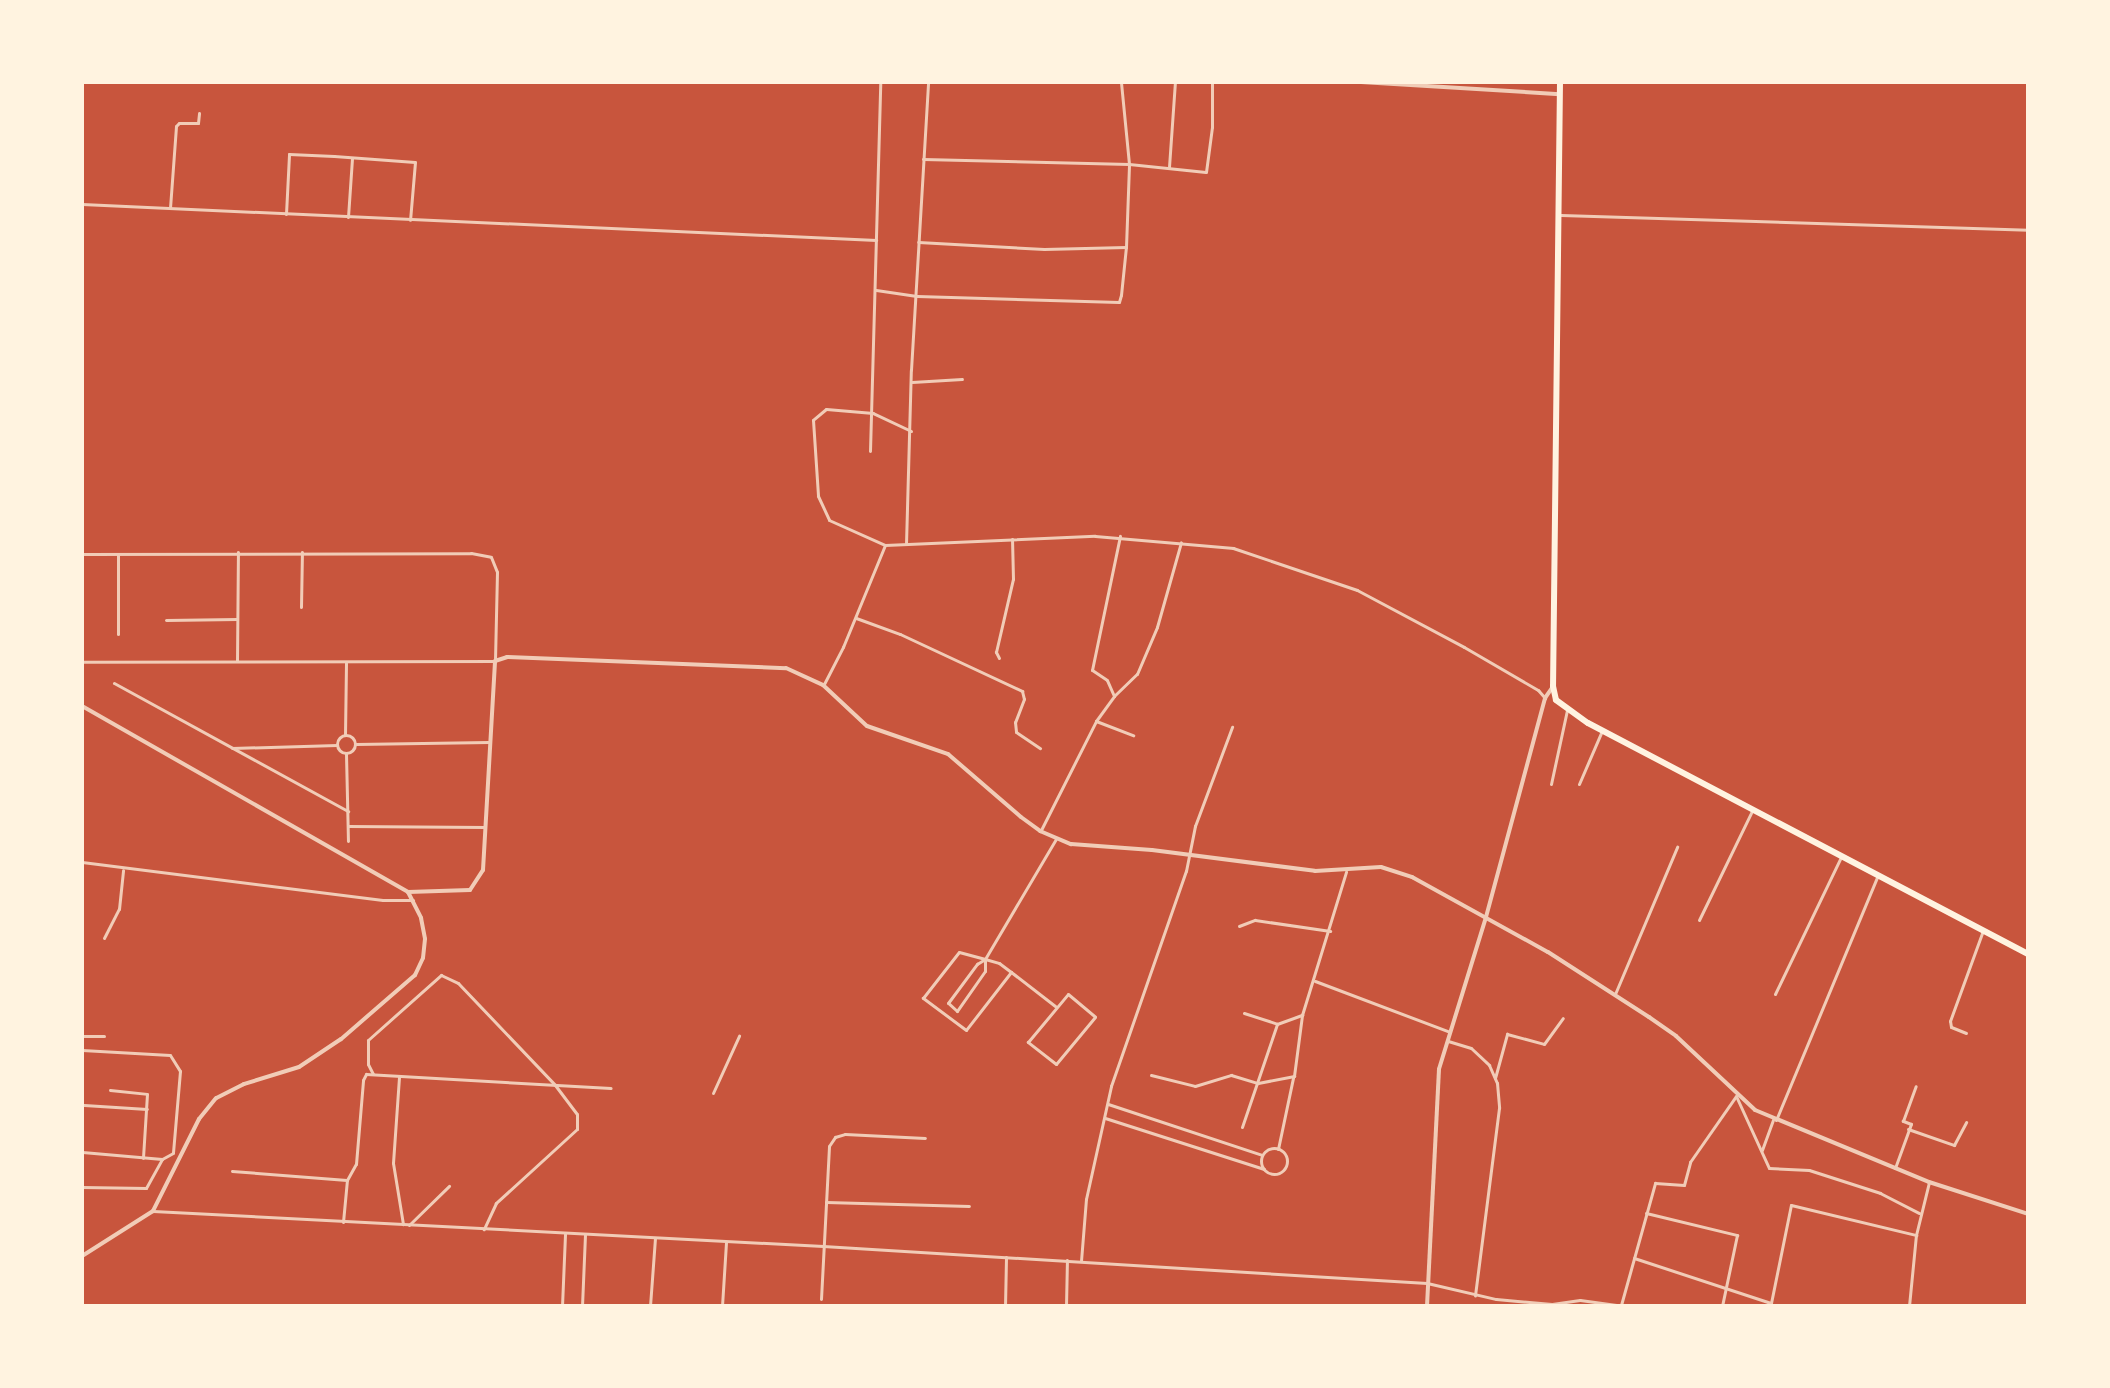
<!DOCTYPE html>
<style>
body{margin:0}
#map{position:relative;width:2110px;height:1388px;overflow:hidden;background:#c8553d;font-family:"Open Sans",sans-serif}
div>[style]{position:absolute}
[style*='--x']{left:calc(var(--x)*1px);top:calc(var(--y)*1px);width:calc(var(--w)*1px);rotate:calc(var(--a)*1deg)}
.minor>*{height:3px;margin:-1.5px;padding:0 1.5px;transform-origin:1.5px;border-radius:1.5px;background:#f1ccb7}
.minor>.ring{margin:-1.5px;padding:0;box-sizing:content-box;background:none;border:3px solid #f1ccb7;border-radius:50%}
.tertiary>*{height:4px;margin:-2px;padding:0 2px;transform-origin:2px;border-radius:2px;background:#f1ccb7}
.primary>*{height:6px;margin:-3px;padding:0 3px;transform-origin:3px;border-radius:3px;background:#fff3e0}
span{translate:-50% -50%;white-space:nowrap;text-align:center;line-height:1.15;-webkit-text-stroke:7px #fff3e0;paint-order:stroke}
.frame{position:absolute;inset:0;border:84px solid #fff3e0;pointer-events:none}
</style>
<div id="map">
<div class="minor">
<div style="--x:923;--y:159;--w:206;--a:1.4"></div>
<div style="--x:1129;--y:164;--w:82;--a:-95.6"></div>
<div style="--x:1169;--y:167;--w:85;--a:-86"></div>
<div style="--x:82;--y:204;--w:795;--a:2.6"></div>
<div style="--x:170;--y:208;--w:82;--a:-85.8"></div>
<div style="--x:176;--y:126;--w:4;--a:-45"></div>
<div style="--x:179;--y:123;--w:19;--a:0"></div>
<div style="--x:198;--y:123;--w:10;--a:-84"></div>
<div style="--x:286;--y:214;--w:60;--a:-87.1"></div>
<div style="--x:289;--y:154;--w:45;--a:2.5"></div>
<div style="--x:334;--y:156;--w:81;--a:4.2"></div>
<div style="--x:415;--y:162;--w:58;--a:94.9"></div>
<div style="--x:1561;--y:215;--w:467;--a:1.8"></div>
<div style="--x:348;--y:217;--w:59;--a:-86.1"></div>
<div style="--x:1126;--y:247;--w:83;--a:-87.9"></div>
<div style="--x:1129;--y:164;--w:77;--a:5.9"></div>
<div style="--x:1206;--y:172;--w:45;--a:-82.4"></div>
<div style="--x:1212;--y:127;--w:45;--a:-90"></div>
<div style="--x:876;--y:290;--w:41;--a:8.3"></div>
<div style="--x:917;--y:296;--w:202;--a:1.7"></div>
<div style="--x:1119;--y:302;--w:7;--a:-74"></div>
<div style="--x:1121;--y:295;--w:48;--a:-84.1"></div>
<div style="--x:1126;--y:247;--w:82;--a:178.6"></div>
<div style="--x:1044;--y:249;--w:126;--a:-176.8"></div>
<div style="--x:912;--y:382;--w:50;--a:-3.4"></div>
<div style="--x:911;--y:431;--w:42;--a:-154.7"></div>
<div style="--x:873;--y:413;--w:47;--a:-175.1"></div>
<div style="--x:826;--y:409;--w:17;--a:140"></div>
<div style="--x:813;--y:420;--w:76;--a:86.2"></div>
<div style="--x:818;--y:496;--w:26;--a:65"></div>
<div style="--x:829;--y:520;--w:61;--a:24.1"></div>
<div style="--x:885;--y:545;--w:210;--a:-2.5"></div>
<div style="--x:1095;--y:536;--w:139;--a:5"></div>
<div style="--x:1233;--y:548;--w:131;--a:18.7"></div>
<div style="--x:1357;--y:590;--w:121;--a:28"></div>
<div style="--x:1464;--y:647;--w:86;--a:30.2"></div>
<div style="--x:1538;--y:690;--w:11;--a:49"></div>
<div style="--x:870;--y:451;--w:369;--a:-88.4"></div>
<div style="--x:906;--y:544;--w:174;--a:-88.4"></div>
<div style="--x:911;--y:370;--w:289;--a:-86.6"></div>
<div style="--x:82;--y:554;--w:389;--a:-0.1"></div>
<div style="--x:471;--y:553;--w:20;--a:11"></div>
<div style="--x:491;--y:557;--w:16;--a:68"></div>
<div style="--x:497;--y:572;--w:89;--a:91.3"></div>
<div style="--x:495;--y:661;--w:413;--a:179.9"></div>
<div style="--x:118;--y:554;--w:80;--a:90"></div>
<div style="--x:301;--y:607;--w:55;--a:-89"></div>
<div style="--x:856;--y:618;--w:47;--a:20"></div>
<div style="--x:900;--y:634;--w:135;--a:25"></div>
<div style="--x:1022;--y:691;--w:8;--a:76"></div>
<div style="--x:1024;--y:699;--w:25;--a:111"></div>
<div style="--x:1015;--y:722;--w:10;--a:84"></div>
<div style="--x:1016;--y:732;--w:29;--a:34"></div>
<div style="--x:166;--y:620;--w:71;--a:-0.8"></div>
<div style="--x:999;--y:658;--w:7;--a:-117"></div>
<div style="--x:996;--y:652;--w:75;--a:-76.9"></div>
<div style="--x:1013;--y:579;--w:40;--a:-91.4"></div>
<div style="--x:237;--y:661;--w:109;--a:-89.5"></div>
<div style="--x:114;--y:683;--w:267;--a:28.7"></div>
<div style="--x:824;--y:684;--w:42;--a:-62.8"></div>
<div style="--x:843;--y:647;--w:110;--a:-67.6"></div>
<div style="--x:1114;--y:696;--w:17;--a:-114"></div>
<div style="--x:1107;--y:680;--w:18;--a:-146"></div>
<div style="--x:1092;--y:670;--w:137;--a:-78.2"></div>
<div style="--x:1096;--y:721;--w:40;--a:21"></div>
<div class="ring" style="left:337px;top:735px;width:15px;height:15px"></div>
<div style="--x:345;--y:735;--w:72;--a:-89.2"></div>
<div style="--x:356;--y:744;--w:133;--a:-0.9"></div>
<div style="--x:232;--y:748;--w:105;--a:-1.6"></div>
<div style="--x:346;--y:754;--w:87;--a:88.7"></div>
<div style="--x:1551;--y:784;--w:76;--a:-77.8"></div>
<div style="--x:1579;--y:784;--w:56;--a:-66.7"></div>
<div style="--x:348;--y:826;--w:137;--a:0.4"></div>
<div style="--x:1041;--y:830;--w:122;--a:-63.2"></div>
<div style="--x:1096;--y:721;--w:31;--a:-54"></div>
<div style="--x:1114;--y:696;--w:32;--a:-44"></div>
<div style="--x:1137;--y:674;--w:51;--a:-66.9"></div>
<div style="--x:1157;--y:627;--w:88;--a:-74.2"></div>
<div style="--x:82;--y:862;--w:303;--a:7.2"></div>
<div style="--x:383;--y:900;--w:30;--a:0"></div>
<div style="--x:1699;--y:920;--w:123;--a:-64.1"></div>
<div style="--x:1239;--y:926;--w:17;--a:-21"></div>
<div style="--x:1255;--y:920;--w:76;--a:8.3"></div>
<div style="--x:104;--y:938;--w:33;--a:-63"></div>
<div style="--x:119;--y:909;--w:39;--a:-84"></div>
<div style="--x:985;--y:959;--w:12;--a:90"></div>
<div style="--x:985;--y:971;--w:49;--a:125"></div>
<div style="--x:957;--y:1011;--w:12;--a:-138"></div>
<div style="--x:948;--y:1003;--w:49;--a:-53.4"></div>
<div style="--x:977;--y:964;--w:9;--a:-32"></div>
<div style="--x:985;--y:959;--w:15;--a:16"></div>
<div style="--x:999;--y:963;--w:15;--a:37"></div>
<div style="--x:1315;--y:981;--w:144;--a:20.7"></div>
<div style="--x:1068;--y:994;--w:35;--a:40"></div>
<div style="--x:1095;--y:1017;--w:61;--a:129.7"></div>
<div style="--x:1056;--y:1064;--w:36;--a:-142"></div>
<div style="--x:1028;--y:1042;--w:62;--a:-50.2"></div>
<div style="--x:1615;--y:994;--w:160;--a:-67.1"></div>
<div style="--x:1775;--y:994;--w:152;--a:-64.3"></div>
<div style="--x:1055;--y:1006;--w:56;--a:-142.3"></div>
<div style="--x:1011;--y:972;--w:73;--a:127.8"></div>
<div style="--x:966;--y:1030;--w:54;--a:-143.3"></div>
<div style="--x:923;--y:998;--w:58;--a:-52"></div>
<div style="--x:959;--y:952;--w:27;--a:15"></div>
<div style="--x:985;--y:959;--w:139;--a:-59.4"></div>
<div style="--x:1244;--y:1013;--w:35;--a:18"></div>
<div style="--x:1966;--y:1033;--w:16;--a:-158"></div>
<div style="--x:1951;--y:1027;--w:6;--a:-99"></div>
<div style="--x:1950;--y:1021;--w:94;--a:-70"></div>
<div style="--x:82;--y:1036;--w:22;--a:0"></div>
<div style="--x:1448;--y:1041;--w:24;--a:17"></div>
<div style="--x:1471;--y:1048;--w:25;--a:43"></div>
<div style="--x:1489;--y:1065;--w:20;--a:66"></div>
<div style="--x:1497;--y:1083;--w:25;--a:85"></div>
<div style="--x:1499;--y:1108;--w:189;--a:97.3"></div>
<div style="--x:82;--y:1050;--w:88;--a:3.3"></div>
<div style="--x:170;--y:1055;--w:19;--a:58"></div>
<div style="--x:180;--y:1071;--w:82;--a:94.9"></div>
<div style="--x:173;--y:1153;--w:13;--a:151"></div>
<div style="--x:162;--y:1159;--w:80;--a:-175"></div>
<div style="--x:373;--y:1074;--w:11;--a:-117"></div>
<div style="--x:368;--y:1064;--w:24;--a:-90"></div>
<div style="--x:368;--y:1040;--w:98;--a:-41.7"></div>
<div style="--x:441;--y:975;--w:19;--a:25"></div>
<div style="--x:458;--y:983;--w:141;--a:46.4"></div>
<div style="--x:555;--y:1085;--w:36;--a:53"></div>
<div style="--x:577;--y:1114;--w:15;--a:90"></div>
<div style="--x:577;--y:1129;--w:110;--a:137.6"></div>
<div style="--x:496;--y:1203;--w:29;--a:115"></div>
<div style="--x:1151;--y:1075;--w:45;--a:14"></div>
<div style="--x:1195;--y:1086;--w:38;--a:-17"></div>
<div style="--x:1231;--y:1075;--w:28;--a:17"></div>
<div style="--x:1258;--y:1083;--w:37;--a:-11"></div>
<div style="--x:1294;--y:1076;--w:62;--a:-82.5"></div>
<div style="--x:1302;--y:1015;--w:150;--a:-72.9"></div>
<div style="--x:399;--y:1077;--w:86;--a:94"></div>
<div style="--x:393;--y:1163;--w:62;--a:80.7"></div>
<div style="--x:1495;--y:1078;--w:46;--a:-74.7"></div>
<div style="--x:1507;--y:1034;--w:38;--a:15"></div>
<div style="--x:1544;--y:1044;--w:32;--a:-54"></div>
<div style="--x:110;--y:1090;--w:37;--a:6"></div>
<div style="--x:147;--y:1094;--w:64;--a:93.6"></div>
<div style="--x:713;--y:1093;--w:63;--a:-65.5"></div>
<div style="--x:1736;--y:1096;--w:79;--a:65.4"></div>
<div style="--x:1769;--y:1168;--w:40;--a:2.9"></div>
<div style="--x:1809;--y:1170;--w:75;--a:17.9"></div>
<div style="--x:1880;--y:1193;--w:44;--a:27.1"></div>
<div style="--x:1108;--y:1104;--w:162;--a:18.3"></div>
<div style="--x:84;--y:1105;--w:63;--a:3.6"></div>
<div style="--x:1105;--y:1118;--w:167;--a:17.8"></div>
<div style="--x:1776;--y:1120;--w:263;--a:-67.4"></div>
<div style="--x:1242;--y:1127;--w:109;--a:-71.2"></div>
<div style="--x:1277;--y:1024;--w:27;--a:-20"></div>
<div style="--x:1908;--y:1129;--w:49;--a:19.2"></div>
<div style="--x:1954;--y:1145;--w:26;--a:-62"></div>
<div class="ring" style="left:1261px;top:1148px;width:23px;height:23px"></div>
<div style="--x:1278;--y:1149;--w:73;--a:-78.1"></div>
<div style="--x:1762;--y:1150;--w:33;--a:-70"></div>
<div style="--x:1895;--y:1168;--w:47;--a:-70"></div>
<div style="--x:1911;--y:1124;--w:9;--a:-159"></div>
<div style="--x:1903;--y:1121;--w:37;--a:-70"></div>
<div style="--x:232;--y:1171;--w:115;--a:4.5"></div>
<div style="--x:82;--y:1187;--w:64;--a:0.9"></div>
<div style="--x:146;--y:1188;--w:33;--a:-61"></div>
<div style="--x:826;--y:1202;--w:143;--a:1.6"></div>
<div style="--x:153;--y:1211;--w:671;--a:2.99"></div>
<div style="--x:823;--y:1246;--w:605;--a:3.51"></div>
<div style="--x:1427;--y:1283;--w:71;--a:13.1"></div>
<div style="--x:1496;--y:1299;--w:56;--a:5.1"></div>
<div style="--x:1552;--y:1304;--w:28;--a:-8"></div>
<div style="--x:1580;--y:1300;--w:44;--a:7.8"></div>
<div style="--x:1646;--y:1213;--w:94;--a:13.6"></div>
<div style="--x:1737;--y:1235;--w:73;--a:101.9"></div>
<div style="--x:343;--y:1222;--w:42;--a:-84.6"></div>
<div style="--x:347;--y:1180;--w:18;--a:-61"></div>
<div style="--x:356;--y:1164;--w:84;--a:-85.2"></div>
<div style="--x:363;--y:1080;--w:7;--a:-63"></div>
<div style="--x:366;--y:1074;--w:245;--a:3.3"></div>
<div style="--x:409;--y:1225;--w:56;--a:-44.3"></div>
<div style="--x:1634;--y:1258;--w:144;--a:18.2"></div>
<div style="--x:1771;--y:1303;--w:100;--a:-78.5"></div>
<div style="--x:1791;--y:1205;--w:129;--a:13.5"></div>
<div style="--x:1081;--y:1261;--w:62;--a:-85.4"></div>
<div style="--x:1086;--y:1199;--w:116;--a:-77.5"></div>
<div style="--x:1111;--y:1086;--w:228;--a:-70.8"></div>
<div style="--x:1186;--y:871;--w:46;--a:-78.7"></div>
<div style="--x:1195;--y:826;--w:106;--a:-69.5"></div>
<div style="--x:821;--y:1299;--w:153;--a:-87"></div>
<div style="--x:829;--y:1146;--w:11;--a:-56"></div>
<div style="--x:835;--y:1137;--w:10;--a:-17"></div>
<div style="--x:845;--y:1134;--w:80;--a:2.9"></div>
<div style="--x:1621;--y:1305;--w:127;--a:-74.4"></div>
<div style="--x:1655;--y:1183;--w:29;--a:4"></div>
<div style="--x:1684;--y:1185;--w:24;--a:-75"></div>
<div style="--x:1690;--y:1162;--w:80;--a:-55.1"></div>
<div style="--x:562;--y:1306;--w:72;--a:-87.6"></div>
<div style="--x:582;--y:1306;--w:71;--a:-87.6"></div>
<div style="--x:650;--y:1306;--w:68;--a:-85.8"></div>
<div style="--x:722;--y:1306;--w:64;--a:-86.4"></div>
<div style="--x:1005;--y:1306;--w:49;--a:-88.8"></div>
<div style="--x:1066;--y:1306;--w:46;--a:-88.8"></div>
<div style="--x:1909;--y:1306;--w:71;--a:-84.4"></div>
<div style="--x:1916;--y:1235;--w:55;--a:-76.2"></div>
</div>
<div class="tertiary">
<div style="--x:1361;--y:82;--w:199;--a:3.5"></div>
<div style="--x:82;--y:706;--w:375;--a:29.7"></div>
<div style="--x:408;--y:892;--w:29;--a:63"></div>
<div style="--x:421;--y:918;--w:21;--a:79"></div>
<div style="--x:425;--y:939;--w:19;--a:96"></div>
<div style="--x:423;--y:958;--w:19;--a:115"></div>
<div style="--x:415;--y:975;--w:98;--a:139.1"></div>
<div style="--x:341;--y:1039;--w:50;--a:146.3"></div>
<div style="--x:299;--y:1067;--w:58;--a:162.8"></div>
<div style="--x:244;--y:1084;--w:31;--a:153"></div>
<div style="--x:216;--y:1098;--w:27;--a:129"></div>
<div style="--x:199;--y:1119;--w:103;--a:116.6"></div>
<div style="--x:153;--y:1211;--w:84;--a:147.6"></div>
<div style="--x:408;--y:892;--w:62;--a:-1.8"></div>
<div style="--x:470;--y:890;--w:24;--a:-57"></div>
<div style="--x:483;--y:870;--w:209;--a:-86.7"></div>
<div style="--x:495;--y:661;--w:13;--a:-18"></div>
<div style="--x:507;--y:657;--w:279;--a:2.3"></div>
<div style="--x:786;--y:668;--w:41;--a:24.7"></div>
<div style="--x:823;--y:685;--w:60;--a:43"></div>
<div style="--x:867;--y:726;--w:86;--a:19.1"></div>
<div style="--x:948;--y:754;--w:96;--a:40.8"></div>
<div style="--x:1021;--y:817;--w:24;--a:36"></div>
<div style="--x:1040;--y:831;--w:34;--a:23"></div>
<div style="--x:1071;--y:844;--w:81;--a:4.2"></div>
<div style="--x:1152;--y:850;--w:164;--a:7.3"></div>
<div style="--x:1315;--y:871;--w:66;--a:-3.5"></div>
<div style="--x:1381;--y:867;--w:33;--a:18"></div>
<div style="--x:1412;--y:877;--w:155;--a:28.9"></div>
<div style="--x:1548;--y:952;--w:120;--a:32.8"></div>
<div style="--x:1649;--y:1017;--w:33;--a:35"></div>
<div style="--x:1676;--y:1036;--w:108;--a:43.1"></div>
<div style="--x:1755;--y:1110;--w:188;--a:22.5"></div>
<div style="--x:1929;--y:1182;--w:104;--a:17.9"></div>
<div style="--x:1427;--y:1306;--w:237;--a:-87.1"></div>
<div style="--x:1439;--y:1069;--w:159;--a:-72.8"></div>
<div style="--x:1486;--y:917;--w:227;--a:-74.9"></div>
<div style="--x:1545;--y:698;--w:12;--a:-55"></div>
</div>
<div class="primary">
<div style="--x:1560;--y:82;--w:604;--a:90.66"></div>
<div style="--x:1553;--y:686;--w:14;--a:78"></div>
<div style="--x:1556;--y:700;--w:39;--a:36"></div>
<div style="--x:1588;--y:723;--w:497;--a:27.7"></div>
</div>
<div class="frame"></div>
</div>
